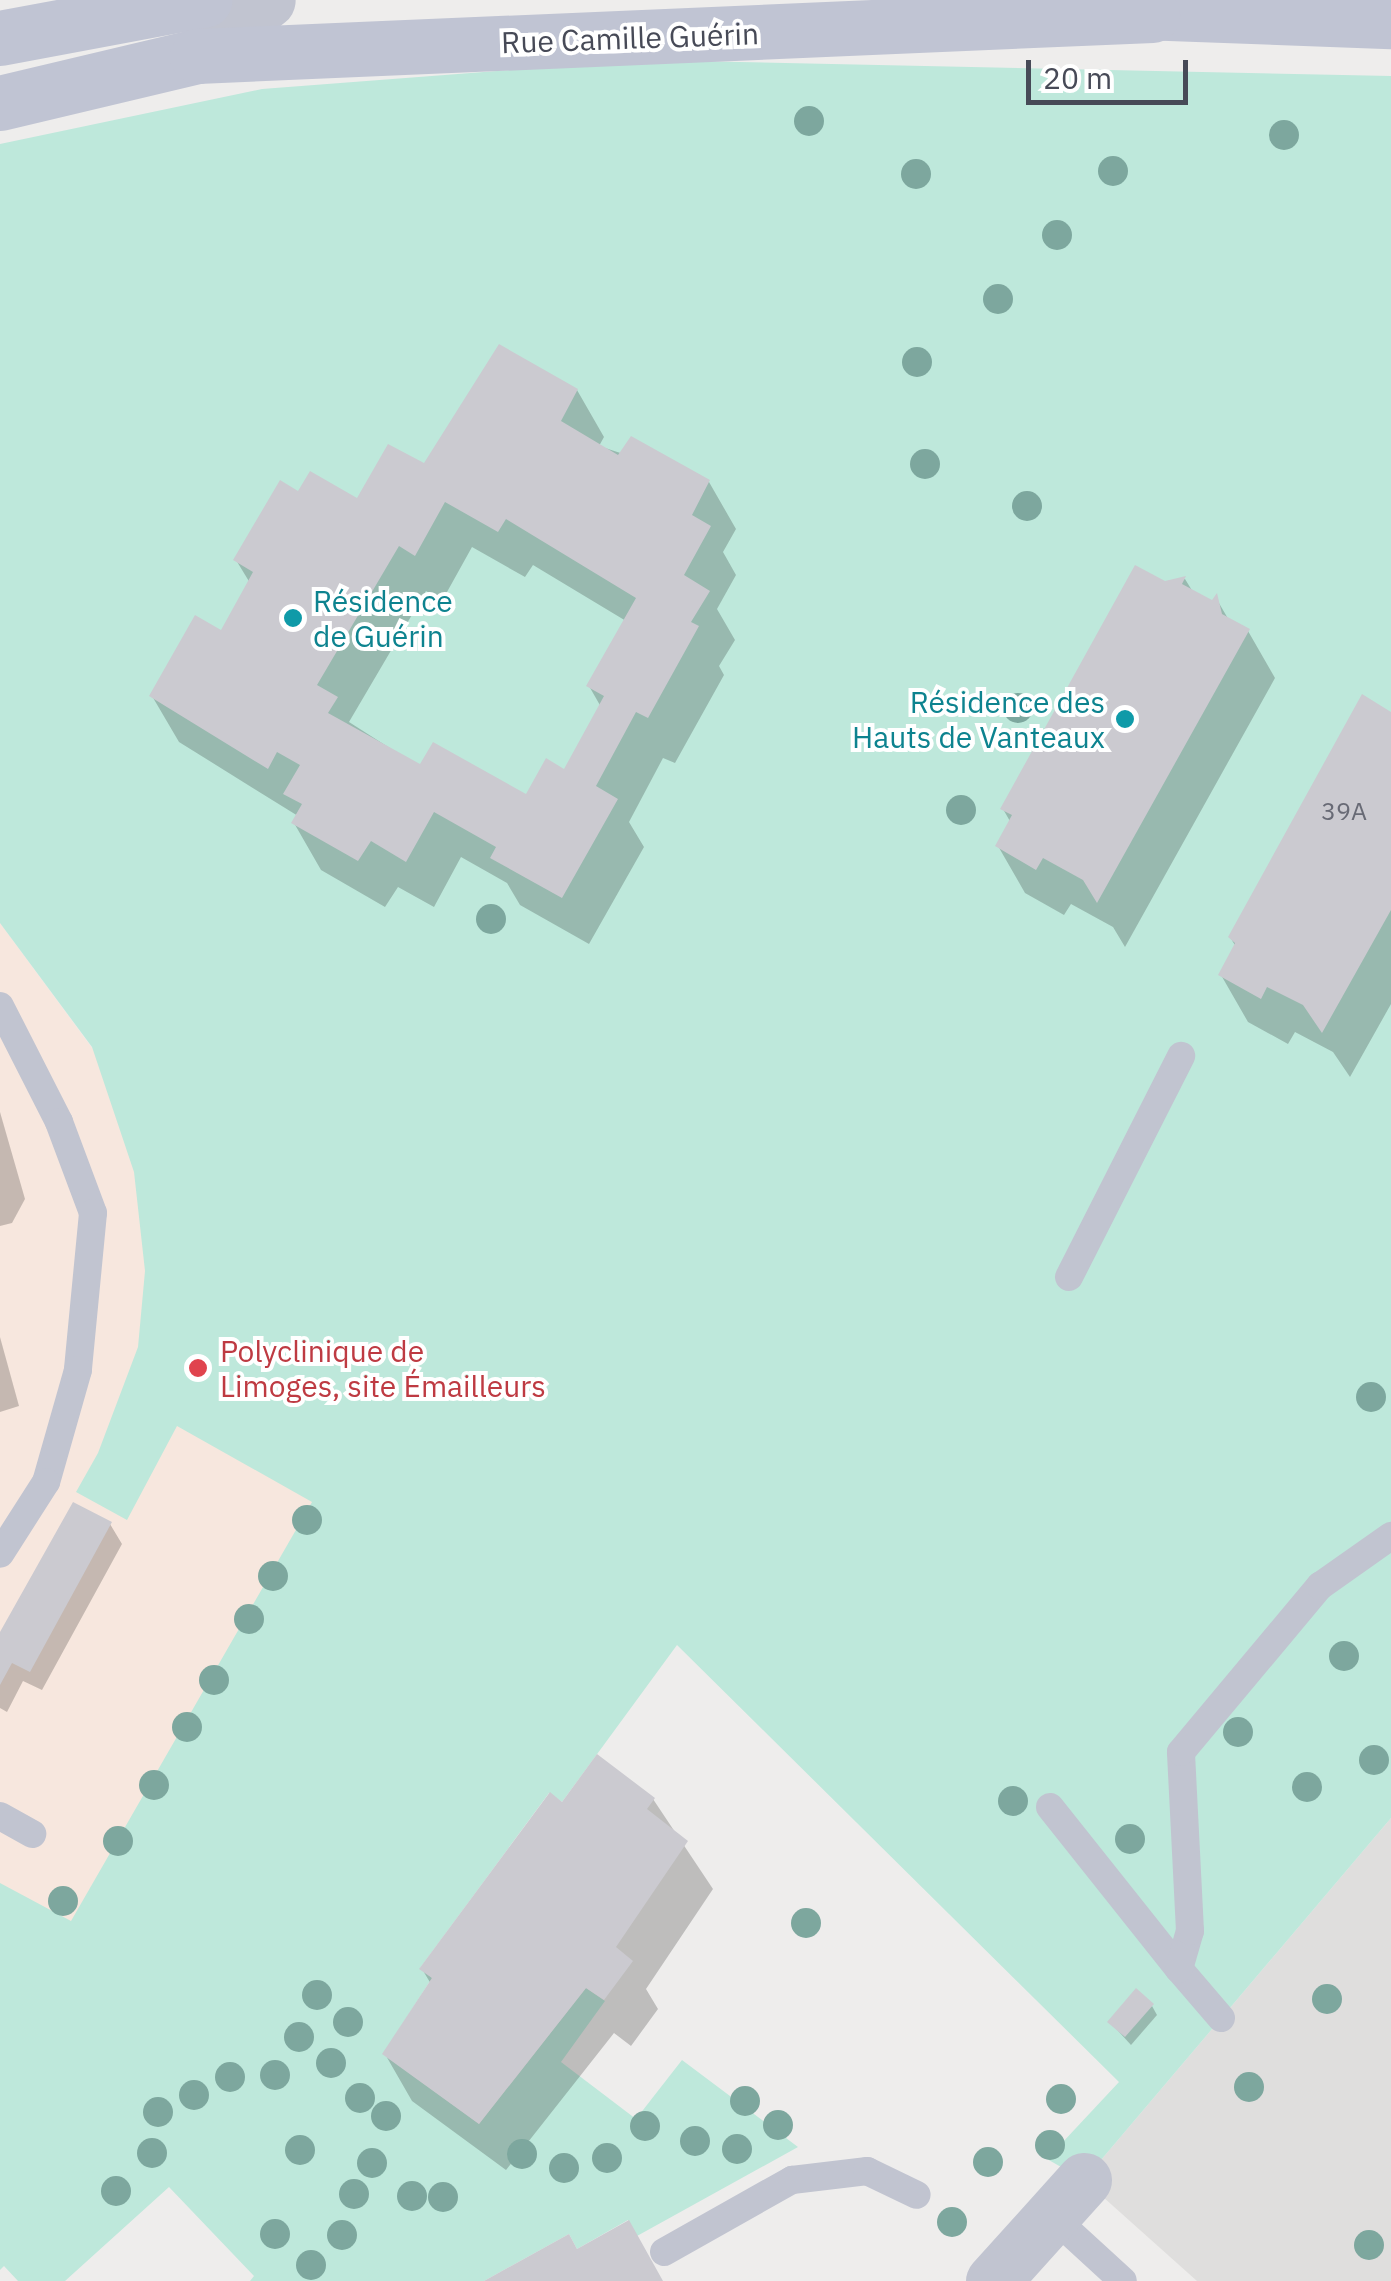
<!DOCTYPE html>
<meta charset="utf-8">
<style>
body{margin:0}
#map{position:relative;width:1391px;height:2281px;overflow:hidden;background:#eeedec;font-family:"IBM Plex Sans",sans-serif}
div>[style]{position:absolute}
[style*='--x']{left:calc(var(--x)*1px);top:calc(var(--y)*1px);width:calc(var(--w)*1px);rotate:calc(var(--a)*1deg)}
.education>*{inset:0;background:#dfdedd}
.medical>*{inset:0;background:#f7e7de}
.green>*{inset:0;background:#bee8db}
.shadow>*{inset:0;background:#0003}
.building>*{inset:0;background:#cbcad0}
.lane>*{height:28px;margin:-14px;padding:0 14px;transform-origin:14px;border-radius:14px;background:#c1c4d0}
.street>*{height:55px;margin:-27.5px;padding:0 27.5px;transform-origin:27.5px;border-radius:27.5px;background:#c1c4d0}
.secondary>*{height:55px;margin:-27.5px;padding:0 27.5px;transform-origin:27.5px;border-radius:27.5px;background:#c0c4d3}
.trees>*{width:30px;height:30px;margin:-15px;border-radius:50%;background:#7da79e}
.dots>*{width:28px;height:28px;translate:-50% -50%;box-sizing:border-box;border:5px solid #fff;border-radius:50%}
span{translate:-50% -50%;white-space:nowrap;text-align:center;line-height:1.15;-webkit-text-stroke:8px #fff;paint-order:stroke}
.number-label{font-size:25px;color:#686a75}
.number-label span{-webkit-text-stroke-width:0}
.street-label{font-size:30px;color:#474a57}
.culture-label{font-size:30px;color:#0d838f}
.left{translate:0 -50%;text-align:left}
.right{translate:-100% -50%;text-align:right}
.health-label{font-size:30px;color:#be3a42}
.scale{position:absolute;left:1026px;top:60px;width:162px;height:45px;box-sizing:border-box;border:5px solid #474a57;border-top:0;padding-left:12px;font-size:30px;line-height:35px;white-space:nowrap;color:#474a57;-webkit-text-stroke:8px #fff;paint-order:stroke}
</style>
<div id="map">
<div class="education">
<div style="clip-path:polygon(1391px 1818px,1391px 2281px,1197px 2281px,1084px 2180px)"></div>
</div>
<div class="medical">
<div style="clip-path:polygon(0 923px,151px 1128px,641px 1609px,0 2153px)"></div>
</div>
<div class="green">
<div style="clip-path:polygon(641px 60px,1391px 76px,1391px 1818px,1084px 2180px,1047px 2159px,1119px 2082px,677px 1645px,562px 1802px,549px 1793px,420px 1968px,432px 1978px,383px 2054px,479px 2124px,586px 1988px,605px 2001px,561px 2062px,636px 2119px,682px 2060px,798px 2147px,637px 2236px,628px 2220px,577px 2249px,569px 2234px,484px 2281px,250px 2281px,254px 2276px,169px 2187px,65px 2281px,18px 2281px,4px 2266px,0 2270px,0 1883px,71px 1921px,312px 1502px,177px 1426px,127px 1520px,76px 1492px,98px 1453px,138px 1347px,145px 1271px,134px 1172px,92px 1047px,0 923px,0 144px,262px 89px)"></div>
</div>
<div class="shadow">
<div style="clip-path:polygon(evenodd,577px 390px,604px 437px,599px 446px,709px 482px,736px 529px,723px 552px,736px 575px,717px 609px,735px 640px,719px 666px,724px 675px,675px 763px,663px 758px,629px 822px,644px 847px,589px 944px,520px 905px,507px 883px,461px 857px,434px 907px,398px 887px,385px 907px,321px 870px,294px 823px,298px 816px,179px 742px,152px 696px,222px 633px,250px 583px,236px 560px,299px 494px,358px 501px,577px 390px,472px 547px,525px 577px,533px 565px,626px 621px,589px 686px,601px 707px,565px 773px,527px 798px,421px 768px,349px 722px,426px 591px,442px 601px,472px 547px)"></div>
<div style="clip-path:polygon(1185px 579px,1193px 592px,1212px 603px,1216px 598px,1230px 622px,1248px 631px,1275px 678px,1125px 947px,1113px 927px,1071px 904px,1064px 915px,1025px 893px,998px 846px,1011px 823px,1003px 809px,1165px 584px)"></div>
<div style="clip-path:polygon(1391px 715px,1391px 1004px,1350px 1077px,1333px 1052px,1295px 1032px,1288px 1044px,1248px 1022px,1221px 975px,1236px 947px,1230px 937px)"></div>
<div style="clip-path:polygon(0 1112px,25px 1199px,12px 1223px,0 1226px)"></div>
<div style="clip-path:polygon(0 1337px,19px 1406px,0 1412px)"></div>
<div style="clip-path:polygon(110px 1524px,122px 1544px,42px 1690px,23px 1681px,7px 1712px,0 1708px,0 1637px)"></div>
<div style="clip-path:polygon(653px 1799px,713px 1889px,646px 1989px,658px 2009px,631px 2046px,614px 2033px,506px 2170px,412px 2101px,385px 2054px,431px 1984px,422px 1969px,563px 1806px)"></div>
<div style="clip-path:polygon(1152px 2006px,1157px 2015px,1131px 2045px,1110px 2022px)"></div>
</div>
<div class="building">
<div style="clip-path:polygon(evenodd,499px 344px,578px 389px,561px 421px,618px 455px,631px 436px,710px 480px,692px 515px,711px 526px,684px 575px,710px 591px,691px 622px,699px 626px,648px 718px,636px 712px,596px 786px,618px 799px,562px 898px,490px 858px,496px 847px,434px 812px,406px 862px,371px 841px,358px 861px,291px 823px,302px 804px,283px 794px,300px 765px,277px 752px,268px 769px,149px 696px,195px 615px,221px 630px,253px 572px,233px 560px,280px 480px,298px 491px,310px 471px,357px 498px,388px 444px,424px 463px,499px 344px,445px 502px,498px 532px,506px 519px,636px 598px,586px 686px,604px 696px,564px 769px,546px 758px,526px 794px,433px 742px,420px 764px,328px 713px,338px 697px,317px 685px,399px 546px,415px 556px,445px 502px)"></div>
<div style="clip-path:polygon(1135px 565px,1165px 581px,1186px 576px,1182px 584px,1212px 600px,1217px 593px,1222px 614px,1250px 629px,1097px 903px,1083px 880px,1043px 858px,1036px 870px,995px 846px,1012px 815px,1000px 809px)"></div>
<div style="clip-path:polygon(1362px 694px,1391px 712px,1391px 910px,1322px 1033px,1303px 1005px,1267px 987px,1261px 999px,1218px 975px,1235px 943px,1228px 937px)"></div>
<div style="clip-path:polygon(73px 1502px,112px 1522px,30px 1672px,12px 1663px,0 1685px,0 1632px)"></div>
<div style="clip-path:polygon(597px 1754px,655px 1798px,647px 1809px,688px 1841px,616px 1947px,633px 1961px,604px 2000px,586px 1988px,479px 2124px,382px 2054px,432px 1978px,419px 1969px,550px 1792px,562px 1802px)"></div>
<div style="clip-path:polygon(1136px 1988px,1154px 2004px,1125px 2037px,1107px 2022px)"></div>
<div style="clip-path:polygon(629px 2220px,663px 2281px,484px 2281px,569px 2234px,577px 2249px)"></div>
</div>
<div class="lane">
<div style="--x:0;--y:1006;--w:130;--a:63"></div>
<div style="--x:59;--y:1122;--w:97;--a:69.5"></div>
<div style="--x:93;--y:1213;--w:158;--a:95.5"></div>
<div style="--x:78;--y:1370;--w:116;--a:105.9"></div>
<div style="--x:46;--y:1482;--w:85;--a:122.6"></div>
<div style="--x:1069;--y:1277;--w:248;--a:-63.1"></div>
<div style="--x:1050;--y:1807;--w:207;--a:51.5"></div>
<div style="--x:0;--y:1816;--w:37;--a:29"></div>
<div style="--x:1221;--y:2018;--w:65;--a:-130.6"></div>
<div style="--x:1179;--y:1969;--w:40;--a:-74"></div>
<div style="--x:1190;--y:1931;--w:179;--a:-92.9"></div>
<div style="--x:1181;--y:1752;--w:217;--a:-50.1"></div>
<div style="--x:1320;--y:1586;--w:87;--a:-35.2"></div>
<div style="--x:1052;--y:2216;--w:96;--a:42.5"></div>
<div style="--x:664;--y:2252;--w:147;--a:-29.4"></div>
<div style="--x:792;--y:2180;--w:76;--a:-6.8"></div>
<div style="--x:867;--y:2171;--w:55;--a:25.6"></div>
</div>
<div class="street">
<div style="--x:197;--y:56;--w:90;--a:-38.3"></div>
<div style="--x:993;--y:2281;--w:136;--a:-48"></div>
</div>
<div class="secondary">
<div style="--x:1114;--y:11;--w:277;--a:2.1"></div>
<div style="--x:0;--y:38;--w:208;--a:-10.6"></div>
<div style="--x:0;--y:103;--w:203;--a:-13.4"></div>
<div style="--x:197;--y:56;--w:956;--a:-2.46"></div>
</div>
<div class="trees">
<div style="left:809px;top:121px"></div>
<div style="left:1284px;top:135px"></div>
<div style="left:1113px;top:171px"></div>
<div style="left:916px;top:174px"></div>
<div style="left:1057px;top:235px"></div>
<div style="left:998px;top:299px"></div>
<div style="left:917px;top:362px"></div>
<div style="left:925px;top:464px"></div>
<div style="left:1027px;top:506px"></div>
<div style="left:1018px;top:708px"></div>
<div style="left:961px;top:810px"></div>
<div style="left:491px;top:919px"></div>
<div style="left:1371px;top:1397px"></div>
<div style="left:307px;top:1520px"></div>
<div style="left:273px;top:1576px"></div>
<div style="left:249px;top:1619px"></div>
<div style="left:1344px;top:1656px"></div>
<div style="left:214px;top:1680px"></div>
<div style="left:187px;top:1727px"></div>
<div style="left:1238px;top:1732px"></div>
<div style="left:1374px;top:1760px"></div>
<div style="left:154px;top:1785px"></div>
<div style="left:1307px;top:1787px"></div>
<div style="left:1013px;top:1801px"></div>
<div style="left:1130px;top:1839px"></div>
<div style="left:118px;top:1841px"></div>
<div style="left:63px;top:1901px"></div>
<div style="left:806px;top:1923px"></div>
<div style="left:317px;top:1995px"></div>
<div style="left:1327px;top:1999px"></div>
<div style="left:348px;top:2022px"></div>
<div style="left:299px;top:2037px"></div>
<div style="left:331px;top:2063px"></div>
<div style="left:275px;top:2075px"></div>
<div style="left:230px;top:2077px"></div>
<div style="left:1249px;top:2087px"></div>
<div style="left:194px;top:2095px"></div>
<div style="left:360px;top:2098px"></div>
<div style="left:1061px;top:2099px"></div>
<div style="left:745px;top:2101px"></div>
<div style="left:158px;top:2112px"></div>
<div style="left:386px;top:2116px"></div>
<div style="left:778px;top:2125px"></div>
<div style="left:645px;top:2126px"></div>
<div style="left:695px;top:2141px"></div>
<div style="left:1050px;top:2145px"></div>
<div style="left:737px;top:2149px"></div>
<div style="left:300px;top:2150px"></div>
<div style="left:152px;top:2153px"></div>
<div style="left:522px;top:2154px"></div>
<div style="left:607px;top:2158px"></div>
<div style="left:988px;top:2162px"></div>
<div style="left:372px;top:2163px"></div>
<div style="left:564px;top:2168px"></div>
<div style="left:116px;top:2191px"></div>
<div style="left:354px;top:2194px"></div>
<div style="left:412px;top:2196px"></div>
<div style="left:443px;top:2197px"></div>
<div style="left:952px;top:2222px"></div>
<div style="left:275px;top:2234px"></div>
<div style="left:342px;top:2235px"></div>
<div style="left:1369px;top:2245px"></div>
<div style="left:311px;top:2265px"></div>
</div>
<div class="dots">
<div style="left:293px;top:618px;background:#0f9aa8"></div>
<div style="left:1125px;top:719px;background:#0f9aa8"></div>
<div style="left:198px;top:1368px;background:#e0444e"></div>
</div>
<div class="number-label">
<span style="left:1344px;top:811px">39A</span>
</div>
<div class="street-label">
<span style="left:630px;top:38px;rotate:-2deg">Rue Camille Guérin</span>
</div>
<div class="culture-label">
<span class="left" style="left:313px;top:618px">Résidence<br>de Guérin</span>
<span class="right" style="left:1105px;top:719px">Résidence des<br>Hauts de Vanteaux</span>
</div>
<div class="health-label">
<span class="left" style="left:220px;top:1368px">Polyclinique de<br>Limoges, site Émailleurs</span>
</div>
<div class="scale">20 m</div>
</div>
